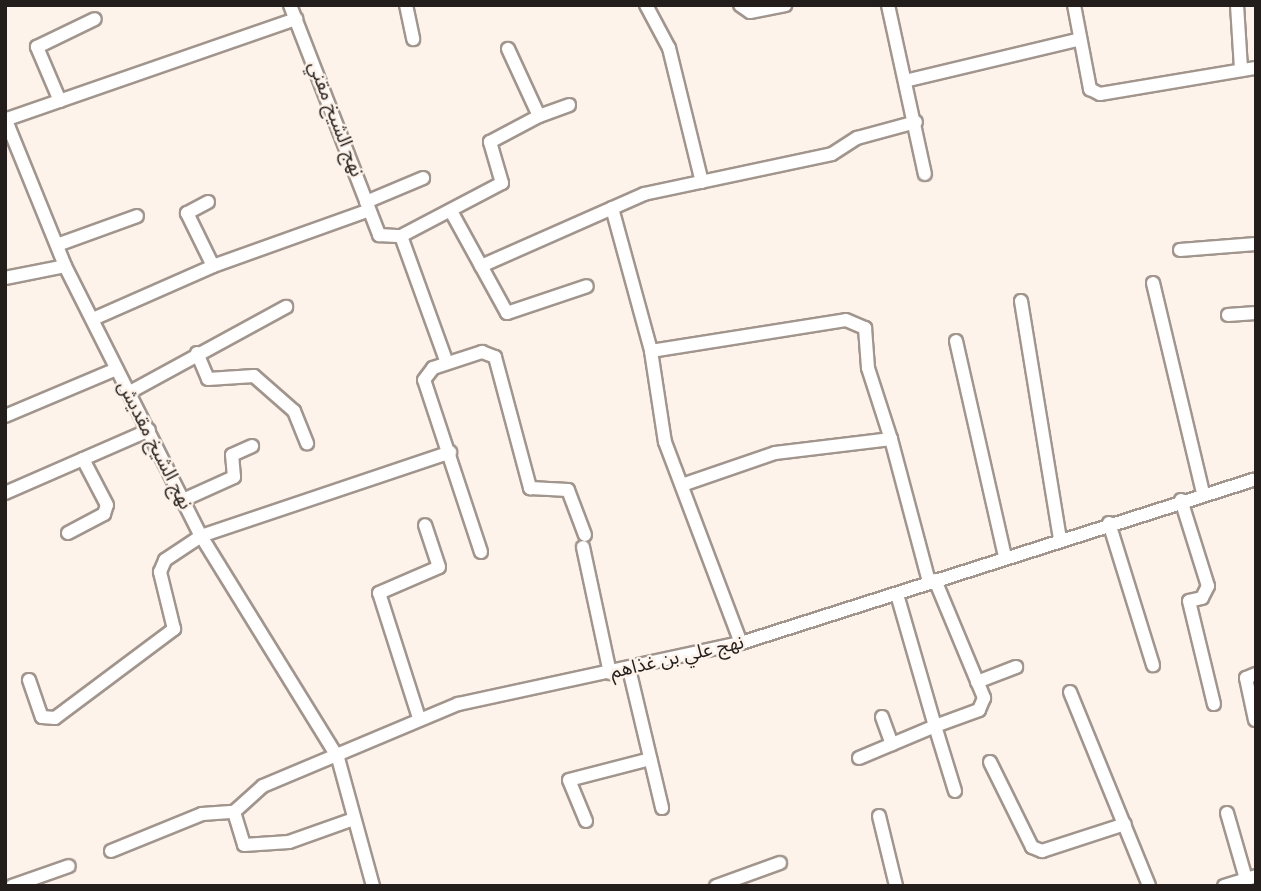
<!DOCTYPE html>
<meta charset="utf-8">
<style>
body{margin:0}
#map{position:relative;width:1261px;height:891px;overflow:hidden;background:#fdf3eb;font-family:Montserrat,"Noto Sans Arabic",sans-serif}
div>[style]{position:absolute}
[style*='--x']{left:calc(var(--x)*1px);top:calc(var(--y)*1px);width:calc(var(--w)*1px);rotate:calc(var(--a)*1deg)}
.roads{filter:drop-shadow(2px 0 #a1958d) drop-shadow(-2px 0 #a1958d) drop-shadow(0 2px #a1958d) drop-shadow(0 -2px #a1958d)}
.street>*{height:12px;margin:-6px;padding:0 6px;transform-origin:6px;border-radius:6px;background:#fff}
span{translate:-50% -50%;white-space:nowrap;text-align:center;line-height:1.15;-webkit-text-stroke:5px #fdf3eb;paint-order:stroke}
.street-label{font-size:19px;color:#231e1b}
.frame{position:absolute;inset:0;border:7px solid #231e1b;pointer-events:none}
</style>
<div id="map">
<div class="roads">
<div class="street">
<div style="--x:290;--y:5;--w:247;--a:68.8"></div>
<div style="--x:379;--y:235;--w:22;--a:3"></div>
<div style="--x:401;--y:236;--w:114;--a:-27.7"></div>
<div style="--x:502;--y:183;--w:43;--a:-106.3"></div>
<div style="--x:490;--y:142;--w:55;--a:-28"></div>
<div style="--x:539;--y:116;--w:74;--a:-114.8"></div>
<div style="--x:406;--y:5;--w:35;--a:78"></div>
<div style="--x:646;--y:5;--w:49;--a:61.9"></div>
<div style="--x:669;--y:48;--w:138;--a:76.2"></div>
<div style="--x:740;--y:5;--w:12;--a:35"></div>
<div style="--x:750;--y:12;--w:36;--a:-11"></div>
<div style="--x:888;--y:5;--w:173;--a:77.7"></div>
<div style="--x:1074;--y:5;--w:86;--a:79.2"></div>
<div style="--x:1090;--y:89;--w:11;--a:27"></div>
<div style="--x:1100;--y:94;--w:158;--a:-9.5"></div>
<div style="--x:1237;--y:5;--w:64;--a:86.4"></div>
<div style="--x:909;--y:80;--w:173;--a:-13.4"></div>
<div style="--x:60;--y:101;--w:59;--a:-113.1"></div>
<div style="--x:37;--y:47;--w:64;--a:-25.8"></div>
<div style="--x:539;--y:116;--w:32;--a:-20"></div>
<div style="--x:5;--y:118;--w:160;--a:67.9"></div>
<div style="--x:65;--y:266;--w:302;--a:63.3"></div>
<div style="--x:201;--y:536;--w:261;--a:58.3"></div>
<div style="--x:338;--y:758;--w:133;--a:74.7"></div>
<div style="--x:10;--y:118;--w:303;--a:-19.1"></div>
<div style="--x:208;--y:202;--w:24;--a:152"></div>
<div style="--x:187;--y:213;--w:59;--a:63.9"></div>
<div style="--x:366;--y:202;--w:62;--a:-22.8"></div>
<div style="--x:612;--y:208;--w:148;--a:74.7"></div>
<div style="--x:651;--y:351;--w:92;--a:81.3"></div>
<div style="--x:665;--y:442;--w:215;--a:69.3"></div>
<div style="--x:452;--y:213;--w:114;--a:61.2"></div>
<div style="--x:507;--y:313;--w:84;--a:-18.6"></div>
<div style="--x:401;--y:236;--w:135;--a:70.1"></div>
<div style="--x:57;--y:245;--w:85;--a:-19.9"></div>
<div style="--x:1180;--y:250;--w:76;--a:-4.5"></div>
<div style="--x:481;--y:266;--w:178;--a:-23.8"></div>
<div style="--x:644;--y:194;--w:192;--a:-12"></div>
<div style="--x:832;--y:154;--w:30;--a:-33"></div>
<div style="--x:857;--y:138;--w:61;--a:-15.2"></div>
<div style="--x:5;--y:278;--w:61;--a:-11.3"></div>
<div style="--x:1153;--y:283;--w:216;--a:76.6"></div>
<div style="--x:1021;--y:301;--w:240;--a:80.7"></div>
<div style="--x:1228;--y:315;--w:28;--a:-4"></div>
<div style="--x:93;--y:319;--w:131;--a:-23.8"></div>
<div style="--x:213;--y:266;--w:166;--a:-19.7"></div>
<div style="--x:956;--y:341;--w:221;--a:77.2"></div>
<div style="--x:651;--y:351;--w:197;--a:-9"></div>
<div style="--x:846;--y:320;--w:21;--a:23"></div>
<div style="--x:865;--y:328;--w:40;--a:85.7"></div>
<div style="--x:868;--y:368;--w:75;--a:72.1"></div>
<div style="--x:197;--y:353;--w:28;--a:67"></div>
<div style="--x:208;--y:379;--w:46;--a:-3.7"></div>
<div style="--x:254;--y:376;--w:53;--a:41.2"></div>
<div style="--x:294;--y:411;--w:35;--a:68"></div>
<div style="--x:130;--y:392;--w:178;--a:-28.6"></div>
<div style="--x:5;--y:416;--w:121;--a:-22.9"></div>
<div style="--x:682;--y:485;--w:98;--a:-19"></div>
<div style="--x:775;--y:453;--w:117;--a:-6.9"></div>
<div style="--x:891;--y:439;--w:148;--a:75.1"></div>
<div style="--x:5;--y:493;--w:157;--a:-23.6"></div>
<div style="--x:183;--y:500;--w:56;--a:-24.3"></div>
<div style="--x:234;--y:477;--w:22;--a:-95"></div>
<div style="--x:232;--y:455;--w:22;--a:-24"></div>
<div style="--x:1181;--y:500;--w:90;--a:72.6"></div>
<div style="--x:1208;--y:586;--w:13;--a:117"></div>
<div style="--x:1202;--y:598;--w:13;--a:167"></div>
<div style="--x:1189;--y:601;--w:106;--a:76.4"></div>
<div style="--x:1109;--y:523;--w:149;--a:72.8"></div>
<div style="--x:68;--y:533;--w:41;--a:-27.8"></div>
<div style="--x:104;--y:514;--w:9;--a:-72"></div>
<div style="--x:107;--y:505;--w:52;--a:-117.6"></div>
<div style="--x:583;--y:547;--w:129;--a:77.9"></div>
<div style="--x:481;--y:552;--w:181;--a:-108.3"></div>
<div style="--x:424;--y:380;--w:15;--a:-53"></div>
<div style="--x:433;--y:368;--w:52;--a:-18.1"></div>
<div style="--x:482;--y:352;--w:14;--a:21"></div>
<div style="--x:495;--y:357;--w:136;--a:75"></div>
<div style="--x:530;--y:488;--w:38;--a:3"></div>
<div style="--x:568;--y:490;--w:48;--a:69.3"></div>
<div style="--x:935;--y:580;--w:128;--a:67.4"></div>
<div style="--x:984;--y:698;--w:13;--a:113"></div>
<div style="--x:979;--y:710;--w:47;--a:160"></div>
<div style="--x:935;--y:726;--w:68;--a:72.9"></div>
<div style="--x:629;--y:669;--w:143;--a:76.6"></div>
<div style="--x:29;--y:680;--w:39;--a:71"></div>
<div style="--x:42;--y:717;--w:13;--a:4"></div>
<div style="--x:55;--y:718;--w:149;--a:-36.8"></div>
<div style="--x:174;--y:629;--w:59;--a:-103.8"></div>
<div style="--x:160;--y:572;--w:13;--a:-67"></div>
<div style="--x:165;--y:560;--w:43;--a:-33.7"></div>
<div style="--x:201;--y:536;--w:263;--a:-18.6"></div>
<div style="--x:977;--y:682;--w:42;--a:-21"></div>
<div style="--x:1070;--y:692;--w:209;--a:67.8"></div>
<div style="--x:882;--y:717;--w:29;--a:70"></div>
<div style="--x:419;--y:718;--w:131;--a:-107.7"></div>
<div style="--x:379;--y:593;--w:65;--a:-23.4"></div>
<div style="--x:439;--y:567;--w:44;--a:-108.4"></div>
<div style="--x:1255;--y:720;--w:43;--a:-102.1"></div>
<div style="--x:1246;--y:678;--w:11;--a:-22"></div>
<div style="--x:859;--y:758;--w:82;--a:-22.8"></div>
<div style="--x:935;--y:726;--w:137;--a:-106.1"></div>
<div style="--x:990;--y:762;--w:95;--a:63.7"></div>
<div style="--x:1032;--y:847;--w:11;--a:22"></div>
<div style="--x:1042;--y:851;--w:87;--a:-18"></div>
<div style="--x:234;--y:812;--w:34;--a:73"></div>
<div style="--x:244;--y:845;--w:45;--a:-3.8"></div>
<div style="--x:289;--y:842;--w:69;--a:-19.5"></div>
<div style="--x:1227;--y:813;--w:69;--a:73.9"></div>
<div style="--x:879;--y:816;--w:72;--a:76.3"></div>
<div style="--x:586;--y:821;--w:44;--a:-112.5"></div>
<div style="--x:569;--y:780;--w:84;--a:-14.5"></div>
<div style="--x:111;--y:851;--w:98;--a:-22.1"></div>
<div style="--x:202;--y:814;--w:32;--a:-4"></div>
<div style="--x:234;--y:812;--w:39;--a:-42"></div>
<div style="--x:263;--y:786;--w:212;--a:-22.8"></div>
<div style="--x:458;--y:704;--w:289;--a:-12.2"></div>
<div style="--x:741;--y:643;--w:540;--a:-17.66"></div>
<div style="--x:12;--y:886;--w:60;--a:-19.3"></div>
<div style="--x:716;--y:886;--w:68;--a:-19.8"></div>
<div style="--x:1224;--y:886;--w:34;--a:-17"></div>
</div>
</div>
<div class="street-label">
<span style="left:336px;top:119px;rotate:69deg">نهج الشيخ مقني</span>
<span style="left:155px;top:445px;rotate:63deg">نهج الشيخ مقديش</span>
<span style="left:677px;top:657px;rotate:-13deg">نهج علي بن غذاهم</span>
</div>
<div class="frame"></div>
</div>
